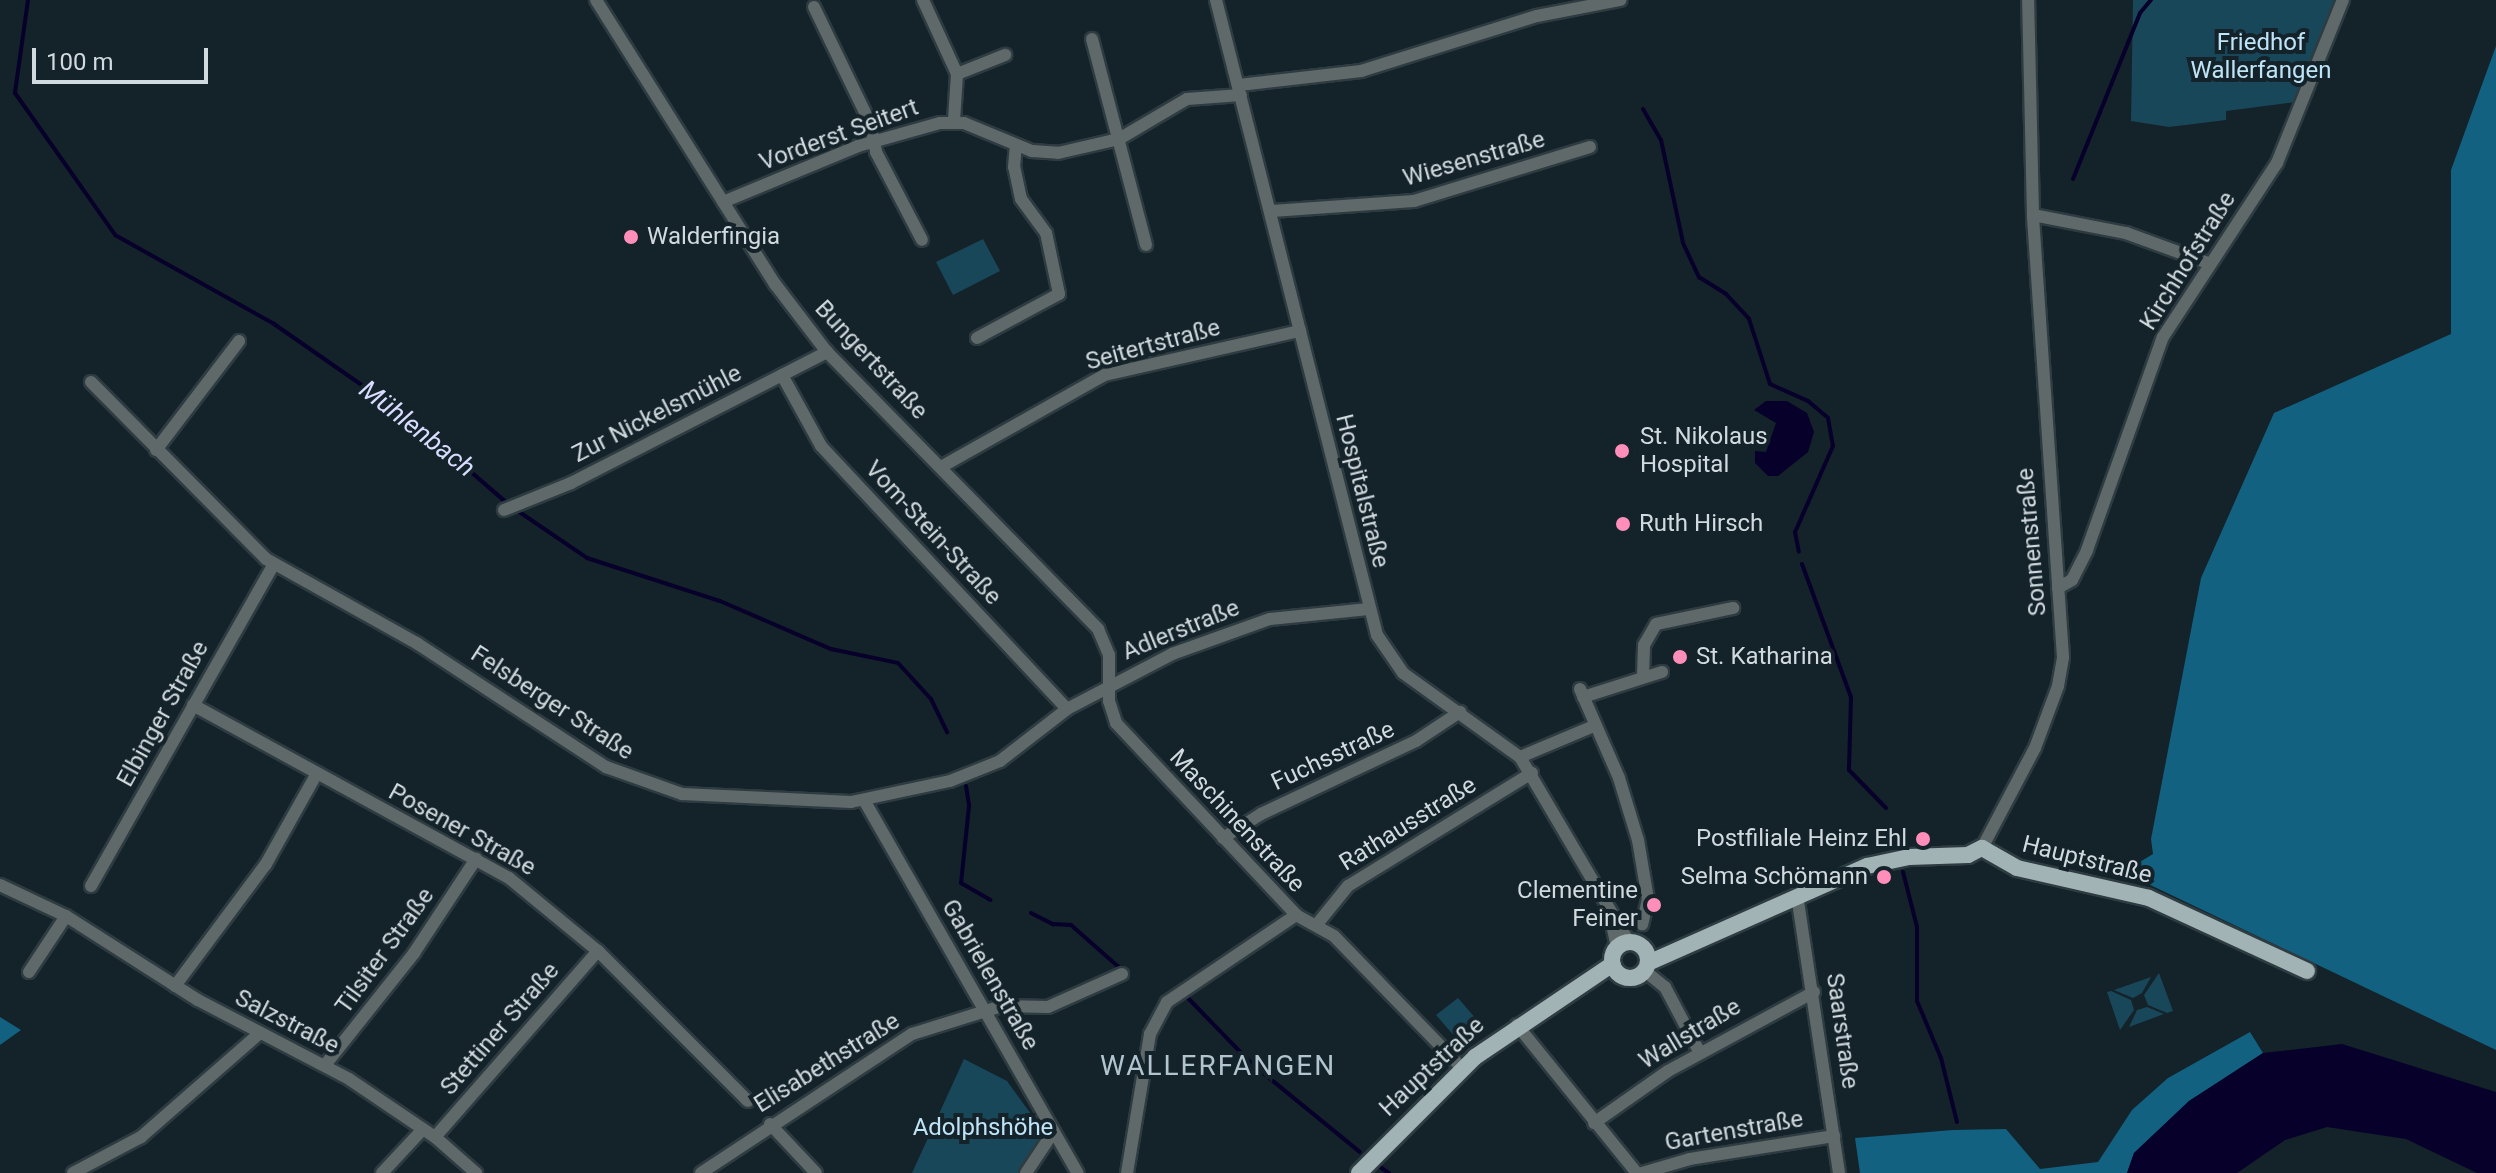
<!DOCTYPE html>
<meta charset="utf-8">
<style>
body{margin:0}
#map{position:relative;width:2496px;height:1173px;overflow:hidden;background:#142229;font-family:Roboto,sans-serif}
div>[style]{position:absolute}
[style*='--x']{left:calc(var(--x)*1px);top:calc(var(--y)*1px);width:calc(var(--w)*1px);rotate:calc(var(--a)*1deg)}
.green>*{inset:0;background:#19475a}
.forest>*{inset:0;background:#126180}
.water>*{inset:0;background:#07002a}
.stream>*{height:4px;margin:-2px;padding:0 2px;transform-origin:2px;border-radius:2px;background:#07002a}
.roads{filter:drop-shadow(2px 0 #2e3c42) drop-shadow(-2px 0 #2e3c42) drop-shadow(0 2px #2e3c42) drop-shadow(0 -2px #2e3c42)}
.minor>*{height:12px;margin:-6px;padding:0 6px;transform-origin:6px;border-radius:6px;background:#60696a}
.major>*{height:16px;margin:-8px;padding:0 8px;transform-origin:8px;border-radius:8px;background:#a1b3b5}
.major>.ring{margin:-8px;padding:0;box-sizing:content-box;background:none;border:16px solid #a1b3b5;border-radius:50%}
.dots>*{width:22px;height:22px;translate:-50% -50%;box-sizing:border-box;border:4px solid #142229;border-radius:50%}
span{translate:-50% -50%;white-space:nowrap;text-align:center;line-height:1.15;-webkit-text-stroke:8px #142229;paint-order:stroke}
.park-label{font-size:24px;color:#bfe4f7}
.street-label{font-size:24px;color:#d1dade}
.poi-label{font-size:24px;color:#d1dade}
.left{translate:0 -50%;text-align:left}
.right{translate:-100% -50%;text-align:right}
.water-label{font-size:26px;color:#d8dcfe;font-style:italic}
.quarter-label{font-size:28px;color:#b2c4ce;letter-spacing:2px}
.scale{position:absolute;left:32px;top:48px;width:176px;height:36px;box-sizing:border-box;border:4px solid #d1dade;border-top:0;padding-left:10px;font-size:24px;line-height:28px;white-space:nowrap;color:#d1dade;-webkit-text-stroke:6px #142229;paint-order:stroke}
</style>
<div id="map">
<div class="green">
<div style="clip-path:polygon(2133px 0,2335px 0,2295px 102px,2226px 111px,2226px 120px,2169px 127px,2131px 121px)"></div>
<div style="clip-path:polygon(983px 239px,1000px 271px,953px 295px,936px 262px)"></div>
<div style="clip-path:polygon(2159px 973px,2173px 1011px,2167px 1013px,2148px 1005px,2144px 995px)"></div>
<div style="clip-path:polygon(2151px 977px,2142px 993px,2133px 998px,2114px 990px)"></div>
<div style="clip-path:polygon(2111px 991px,2131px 1000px,2134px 1010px,2120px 1030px,2107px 992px)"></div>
<div style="clip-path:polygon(1458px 998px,1477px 1020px,1456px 1038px,1436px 1015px)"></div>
<div style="clip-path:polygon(2147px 1007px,2164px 1014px,2129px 1027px,2137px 1010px)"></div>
<div style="clip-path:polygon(964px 1059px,1007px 1081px,1044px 1132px,1019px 1173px,912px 1173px)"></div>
</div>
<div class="forest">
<div style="clip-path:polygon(2496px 46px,2496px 1050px,2123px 872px,2153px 854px,2151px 839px,2201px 578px,2274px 413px,2451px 334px,2451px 170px)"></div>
<div style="clip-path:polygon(0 1017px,21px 1030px,0 1045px)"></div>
<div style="clip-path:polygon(2250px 1032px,2263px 1053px,2189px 1101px,2134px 1153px,2127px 1173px,1860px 1173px,1855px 1138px,1953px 1130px,2006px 1129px,2040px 1169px,2098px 1162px,2132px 1110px,2168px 1078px)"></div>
</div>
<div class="water">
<div style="clip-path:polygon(1766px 401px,1787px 401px,1807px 413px,1814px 432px,1808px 452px,1778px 476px,1768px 476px,1755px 463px,1755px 451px,1766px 452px,1776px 423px,1754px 410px)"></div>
<div style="clip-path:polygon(2342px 1044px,2496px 1092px,2496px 1173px,2477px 1173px,2406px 1139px,2327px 1127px,2285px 1140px,2237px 1173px,2127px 1173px,2134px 1153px,2189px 1101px,2263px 1053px)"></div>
</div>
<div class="stream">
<div style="--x:28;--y:0;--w:94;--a:98"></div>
<div style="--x:15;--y:93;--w:174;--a:54.8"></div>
<div style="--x:115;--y:235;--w:182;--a:29.2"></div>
<div style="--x:274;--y:324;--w:160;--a:34.8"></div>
<div style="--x:405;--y:415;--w:136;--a:40.8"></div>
<div style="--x:1643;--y:109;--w:36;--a:60"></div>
<div style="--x:1661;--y:140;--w:105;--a:77.9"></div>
<div style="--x:1683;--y:243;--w:38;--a:65"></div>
<div style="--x:1699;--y:277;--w:32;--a:32"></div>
<div style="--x:1726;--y:294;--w:34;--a:47"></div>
<div style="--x:1749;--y:319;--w:68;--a:72.1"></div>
<div style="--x:1770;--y:384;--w:42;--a:24.1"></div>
<div style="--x:1808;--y:401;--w:26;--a:40"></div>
<div style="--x:1828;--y:418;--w:28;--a:80"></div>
<div style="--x:1833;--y:446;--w:94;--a:113.8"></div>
<div style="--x:1795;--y:532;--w:20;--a:79"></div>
<div style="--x:2073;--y:179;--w:179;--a:-68"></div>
<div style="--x:2140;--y:13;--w:17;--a:-50"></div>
<div style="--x:515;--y:509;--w:87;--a:34.2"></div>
<div style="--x:587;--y:558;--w:140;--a:17.9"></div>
<div style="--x:720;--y:601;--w:121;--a:23.4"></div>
<div style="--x:831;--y:649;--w:68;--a:11.8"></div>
<div style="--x:898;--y:663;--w:49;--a:47.5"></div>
<div style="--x:931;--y:699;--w:37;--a:64"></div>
<div style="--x:1802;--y:564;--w:142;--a:69.8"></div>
<div style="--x:1851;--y:697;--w:73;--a:91.6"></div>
<div style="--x:1849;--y:770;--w:53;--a:45.8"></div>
<div style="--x:966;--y:786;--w:20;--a:81"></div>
<div style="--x:969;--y:806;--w:77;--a:95.9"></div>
<div style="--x:961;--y:883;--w:34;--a:30"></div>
<div style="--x:1903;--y:872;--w:57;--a:75.7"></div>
<div style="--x:1917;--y:927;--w:74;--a:90"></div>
<div style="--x:1917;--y:1001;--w:62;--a:67.2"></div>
<div style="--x:1941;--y:1058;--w:66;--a:76"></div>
<div style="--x:1031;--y:913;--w:25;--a:27"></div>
<div style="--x:1053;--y:924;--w:18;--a:3"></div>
<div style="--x:1071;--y:925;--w:65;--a:41.3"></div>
<div style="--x:1186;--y:996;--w:95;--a:45.9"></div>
<div style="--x:1252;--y:1064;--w:139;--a:39.2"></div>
<div style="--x:1380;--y:1167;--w:11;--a:34"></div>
</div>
<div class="roads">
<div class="minor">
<div style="--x:596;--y:0;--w:336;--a:57.8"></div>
<div style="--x:775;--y:284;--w:86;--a:52.6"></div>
<div style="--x:827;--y:352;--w:388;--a:45.6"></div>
<div style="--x:1098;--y:629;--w:28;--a:67"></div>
<div style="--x:1109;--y:655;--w:46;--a:90"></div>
<div style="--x:1109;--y:701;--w:23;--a:72"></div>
<div style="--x:1116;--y:723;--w:263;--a:46.8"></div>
<div style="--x:1296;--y:915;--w:43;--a:28.9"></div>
<div style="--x:1334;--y:936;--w:184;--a:45.9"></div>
<div style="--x:923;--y:0;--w:81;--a:65.3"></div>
<div style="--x:957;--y:74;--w:47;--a:93.7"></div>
<div style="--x:1216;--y:0;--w:655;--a:75.77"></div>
<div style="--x:1377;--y:635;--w:46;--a:55.6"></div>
<div style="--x:1403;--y:673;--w:144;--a:35.7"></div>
<div style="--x:1520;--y:757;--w:215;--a:59.5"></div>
<div style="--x:814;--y:7;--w:129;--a:64.2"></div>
<div style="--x:870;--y:123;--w:30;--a:78"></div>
<div style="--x:876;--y:152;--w:99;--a:62.4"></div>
<div style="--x:1092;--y:39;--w:213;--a:75.3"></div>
<div style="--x:957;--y:74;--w:52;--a:-21.6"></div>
<div style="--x:1239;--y:85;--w:123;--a:-6.5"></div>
<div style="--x:1361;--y:71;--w:184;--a:-17.4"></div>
<div style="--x:1537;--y:16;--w:85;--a:-10.9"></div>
<div style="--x:723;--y:202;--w:146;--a:-22.5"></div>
<div style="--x:858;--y:146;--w:85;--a:-15.7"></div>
<div style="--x:940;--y:123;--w:24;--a:0"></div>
<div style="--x:964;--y:123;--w:74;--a:22.4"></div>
<div style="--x:1032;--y:151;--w:26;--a:4"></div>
<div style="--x:1058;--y:153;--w:63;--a:-12.9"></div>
<div style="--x:1119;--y:139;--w:79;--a:-30.5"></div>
<div style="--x:1187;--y:99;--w:54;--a:-4.2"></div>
<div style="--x:1272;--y:211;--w:142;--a:-4"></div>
<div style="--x:1414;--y:201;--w:184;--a:-17.1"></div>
<div style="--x:2033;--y:215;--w:95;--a:11"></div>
<div style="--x:2126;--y:233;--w:87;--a:20.1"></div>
<div style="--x:977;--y:338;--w:93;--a:-28.2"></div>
<div style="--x:1059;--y:294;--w:62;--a:-102"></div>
<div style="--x:1046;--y:233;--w:42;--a:-126.3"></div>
<div style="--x:1021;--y:199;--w:33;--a:-102"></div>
<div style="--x:1014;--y:167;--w:22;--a:-85"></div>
<div style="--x:782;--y:375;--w:81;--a:61.2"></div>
<div style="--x:821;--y:446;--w:360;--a:46.9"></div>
<div style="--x:91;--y:382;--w:249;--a:45.3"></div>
<div style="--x:266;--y:559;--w:174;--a:29.2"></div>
<div style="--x:418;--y:644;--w:225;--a:33.2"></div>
<div style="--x:606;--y:767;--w:81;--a:19.6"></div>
<div style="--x:682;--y:794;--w:169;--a:2.7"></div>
<div style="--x:851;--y:802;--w:101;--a:-12"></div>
<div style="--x:950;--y:781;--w:54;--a:-21.8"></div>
<div style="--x:1000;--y:761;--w:85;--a:-37.8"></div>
<div style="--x:1067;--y:709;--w:119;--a:-27.6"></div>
<div style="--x:1172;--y:654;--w:104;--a:-19.7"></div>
<div style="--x:1270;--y:619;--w:99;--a:-5.8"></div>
<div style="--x:156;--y:450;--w:137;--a:-52.7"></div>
<div style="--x:941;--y:467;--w:187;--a:-29.4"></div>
<div style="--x:1104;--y:375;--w:201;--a:-12.7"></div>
<div style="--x:504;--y:510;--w:72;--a:-21.9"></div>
<div style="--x:571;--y:483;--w:288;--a:-27.1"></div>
<div style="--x:2058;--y:588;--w:16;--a:-30"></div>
<div style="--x:2072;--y:580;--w:34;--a:-63"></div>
<div style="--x:2087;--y:550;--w:226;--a:-70.4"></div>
<div style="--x:2163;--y:337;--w:208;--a:-56.8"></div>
<div style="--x:2277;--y:163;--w:176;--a:-68"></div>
<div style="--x:1643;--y:676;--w:31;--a:-88"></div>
<div style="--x:1644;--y:645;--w:24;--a:-60"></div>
<div style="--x:1656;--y:624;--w:79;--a:-11.7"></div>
<div style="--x:1580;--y:689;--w:97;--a:66.3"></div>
<div style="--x:1619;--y:778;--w:65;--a:73"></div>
<div style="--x:1638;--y:840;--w:60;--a:80.4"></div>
<div style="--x:1648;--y:899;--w:26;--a:103"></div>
<div style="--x:1583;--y:697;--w:83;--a:-17.6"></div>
<div style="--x:193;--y:705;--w:360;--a:28.7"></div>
<div style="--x:509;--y:878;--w:115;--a:39.4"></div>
<div style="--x:598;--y:951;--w:212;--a:45"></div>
<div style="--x:1520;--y:757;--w:82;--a:-22.8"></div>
<div style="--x:864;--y:800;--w:430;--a:60.2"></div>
<div style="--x:1223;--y:838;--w:45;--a:-32.3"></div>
<div style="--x:1261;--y:814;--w:171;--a:-25.2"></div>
<div style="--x:1416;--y:741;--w:53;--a:-33.4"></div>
<div style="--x:1982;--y:848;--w:113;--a:-62.1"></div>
<div style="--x:2035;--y:748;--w:66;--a:-69.6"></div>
<div style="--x:2058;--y:686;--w:29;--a:-80"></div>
<div style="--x:2063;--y:657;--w:443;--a:-93.9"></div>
<div style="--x:2033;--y:215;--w:215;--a:-91.3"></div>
<div style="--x:0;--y:885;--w:73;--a:25.2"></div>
<div style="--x:66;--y:916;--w:156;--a:32.5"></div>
<div style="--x:198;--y:1000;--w:170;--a:27.6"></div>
<div style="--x:349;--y:1079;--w:104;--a:34"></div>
<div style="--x:435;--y:1137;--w:55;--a:41.3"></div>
<div style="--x:91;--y:886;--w:370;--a:-60.4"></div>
<div style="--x:1797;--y:895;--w:281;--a:81.4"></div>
<div style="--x:1609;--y:910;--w:38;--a:78"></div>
<div style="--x:1318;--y:923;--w:48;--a:-51"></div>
<div style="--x:1348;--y:886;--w:216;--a:-31.6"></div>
<div style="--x:1645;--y:971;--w:26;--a:39"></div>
<div style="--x:1665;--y:987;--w:75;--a:62.1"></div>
<div style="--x:29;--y:972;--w:67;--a:-56.5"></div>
<div style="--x:175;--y:986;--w:152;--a:-53.3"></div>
<div style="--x:266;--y:864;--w:102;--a:-60.7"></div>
<div style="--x:1517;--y:1025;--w:191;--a:51"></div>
<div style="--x:325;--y:1065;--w:143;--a:-51.5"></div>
<div style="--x:414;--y:953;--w:113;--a:-56.6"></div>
<div style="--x:1594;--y:1123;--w:90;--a:-35.1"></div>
<div style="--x:1668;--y:1071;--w:166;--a:-28.4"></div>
<div style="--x:770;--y:1124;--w:67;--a:46.8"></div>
<div style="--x:435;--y:1137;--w:247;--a:-48.8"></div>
<div style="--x:73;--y:1173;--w:77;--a:-27.9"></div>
<div style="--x:141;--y:1137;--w:158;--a:-41.2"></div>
<div style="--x:382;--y:1173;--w:60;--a:-47"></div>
<div style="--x:701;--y:1173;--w:253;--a:-33.4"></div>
<div style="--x:912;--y:1034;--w:94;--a:-17.3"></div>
<div style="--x:1002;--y:1006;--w:46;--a:1.2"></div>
<div style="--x:1048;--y:1007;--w:81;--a:-24"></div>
<div style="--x:1026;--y:1173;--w:50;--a:-56.3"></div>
<div style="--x:1127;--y:1173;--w:141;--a:-80.6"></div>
<div style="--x:1150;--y:1034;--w:36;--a:-62"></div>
<div style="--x:1167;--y:1002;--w:156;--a:-34"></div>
<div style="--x:1642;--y:1173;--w:50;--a:-16.3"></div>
<div style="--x:1690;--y:1159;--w:146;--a:-9.1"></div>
</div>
<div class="major">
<div class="ring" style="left:1612px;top:942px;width:20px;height:20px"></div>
<div style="--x:1648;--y:963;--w:240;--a:-23.9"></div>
<div style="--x:1867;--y:866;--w:43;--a:-12.1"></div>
<div style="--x:1909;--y:857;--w:59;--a:-1.9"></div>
<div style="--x:1968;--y:855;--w:16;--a:-27"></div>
<div style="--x:1982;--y:848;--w:40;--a:29.7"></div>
<div style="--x:2017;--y:868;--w:135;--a:12.8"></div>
<div style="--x:2149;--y:898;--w:174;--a:24.8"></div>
<div style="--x:1359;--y:1173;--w:164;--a:-45"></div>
<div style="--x:1475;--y:1057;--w:166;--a:-34"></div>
</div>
</div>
<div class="dots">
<div style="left:631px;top:237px;background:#ff8eba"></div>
<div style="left:1622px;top:451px;background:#ff8eba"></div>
<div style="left:1623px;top:524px;background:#ff8eba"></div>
<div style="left:1680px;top:657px;background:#ff8eba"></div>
<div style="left:1923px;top:839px;background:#ff8eba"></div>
<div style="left:1884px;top:877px;background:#ff8eba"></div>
<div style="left:1654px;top:905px;background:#ff8eba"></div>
</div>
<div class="park-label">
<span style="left:2261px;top:57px">Friedhof<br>Wallerfangen</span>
<span style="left:983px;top:1128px">Adolphshöhe</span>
</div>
<div class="street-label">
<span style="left:839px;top:135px;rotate:-20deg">Vorderst Seitert</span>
<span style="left:1474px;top:159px;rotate:-16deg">Wiesenstraße</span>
<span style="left:2188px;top:261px;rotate:-58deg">Kirchhofstraße</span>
<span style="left:1153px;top:345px;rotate:-15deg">Seitertstraße</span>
<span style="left:871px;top:360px;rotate:47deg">Bungertstraße</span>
<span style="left:657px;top:414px;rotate:-27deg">Zur Nickelsmühle</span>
<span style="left:1362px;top:491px;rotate:76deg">Hospitalstraße</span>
<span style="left:933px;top:533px;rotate:47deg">Vom-Stein-Straße</span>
<span style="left:2032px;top:542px;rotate:-95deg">Sonnenstraße</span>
<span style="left:1181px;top:630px;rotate:-22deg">Adlerstraße</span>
<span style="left:552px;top:703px;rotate:33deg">Felsberger Straße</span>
<span style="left:163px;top:714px;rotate:-61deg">Elbinger Straße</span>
<span style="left:1333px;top:756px;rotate:-25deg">Fuchsstraße</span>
<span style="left:1237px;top:821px;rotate:47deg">Maschinenstraße</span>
<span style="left:1408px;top:824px;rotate:-32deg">Rathausstraße</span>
<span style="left:462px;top:830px;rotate:29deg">Posener Straße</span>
<span style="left:2087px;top:860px;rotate:14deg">Hauptstraße</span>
<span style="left:385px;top:951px;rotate:-54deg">Tilsiter Straße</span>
<span style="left:990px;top:975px;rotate:60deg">Gabrielenstraße</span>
<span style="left:287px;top:1022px;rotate:27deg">Salzstraße</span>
<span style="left:500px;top:1029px;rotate:-49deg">Stettiner Straße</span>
<span style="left:1842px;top:1031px;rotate:82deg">Saarstraße</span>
<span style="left:1690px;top:1034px;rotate:-31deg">Wallstraße</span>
<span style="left:827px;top:1063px;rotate:-32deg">Elisabethstraße</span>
<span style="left:1432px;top:1067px;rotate:-43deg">Hauptstraße</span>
<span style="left:1734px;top:1131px;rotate:-10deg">Gartenstraße</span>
</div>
<div class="poi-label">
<span class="left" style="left:647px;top:237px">Walderfingia</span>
<span class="left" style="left:1640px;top:451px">St. Nikolaus<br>Hospital</span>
<span class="left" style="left:1639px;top:524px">Ruth Hirsch</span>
<span class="left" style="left:1696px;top:657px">St. Katharina</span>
<span class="right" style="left:1907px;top:839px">Postfiliale Heinz Ehl</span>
<span class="right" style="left:1868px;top:877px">Selma Schömann</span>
<span class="right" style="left:1638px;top:905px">Clementine<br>Feiner</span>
</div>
<div class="water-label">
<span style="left:417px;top:429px;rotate:38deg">Mühlenbach</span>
</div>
<div class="quarter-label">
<span style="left:1218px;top:1066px">WALLERFANGEN</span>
</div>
<div class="scale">100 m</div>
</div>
